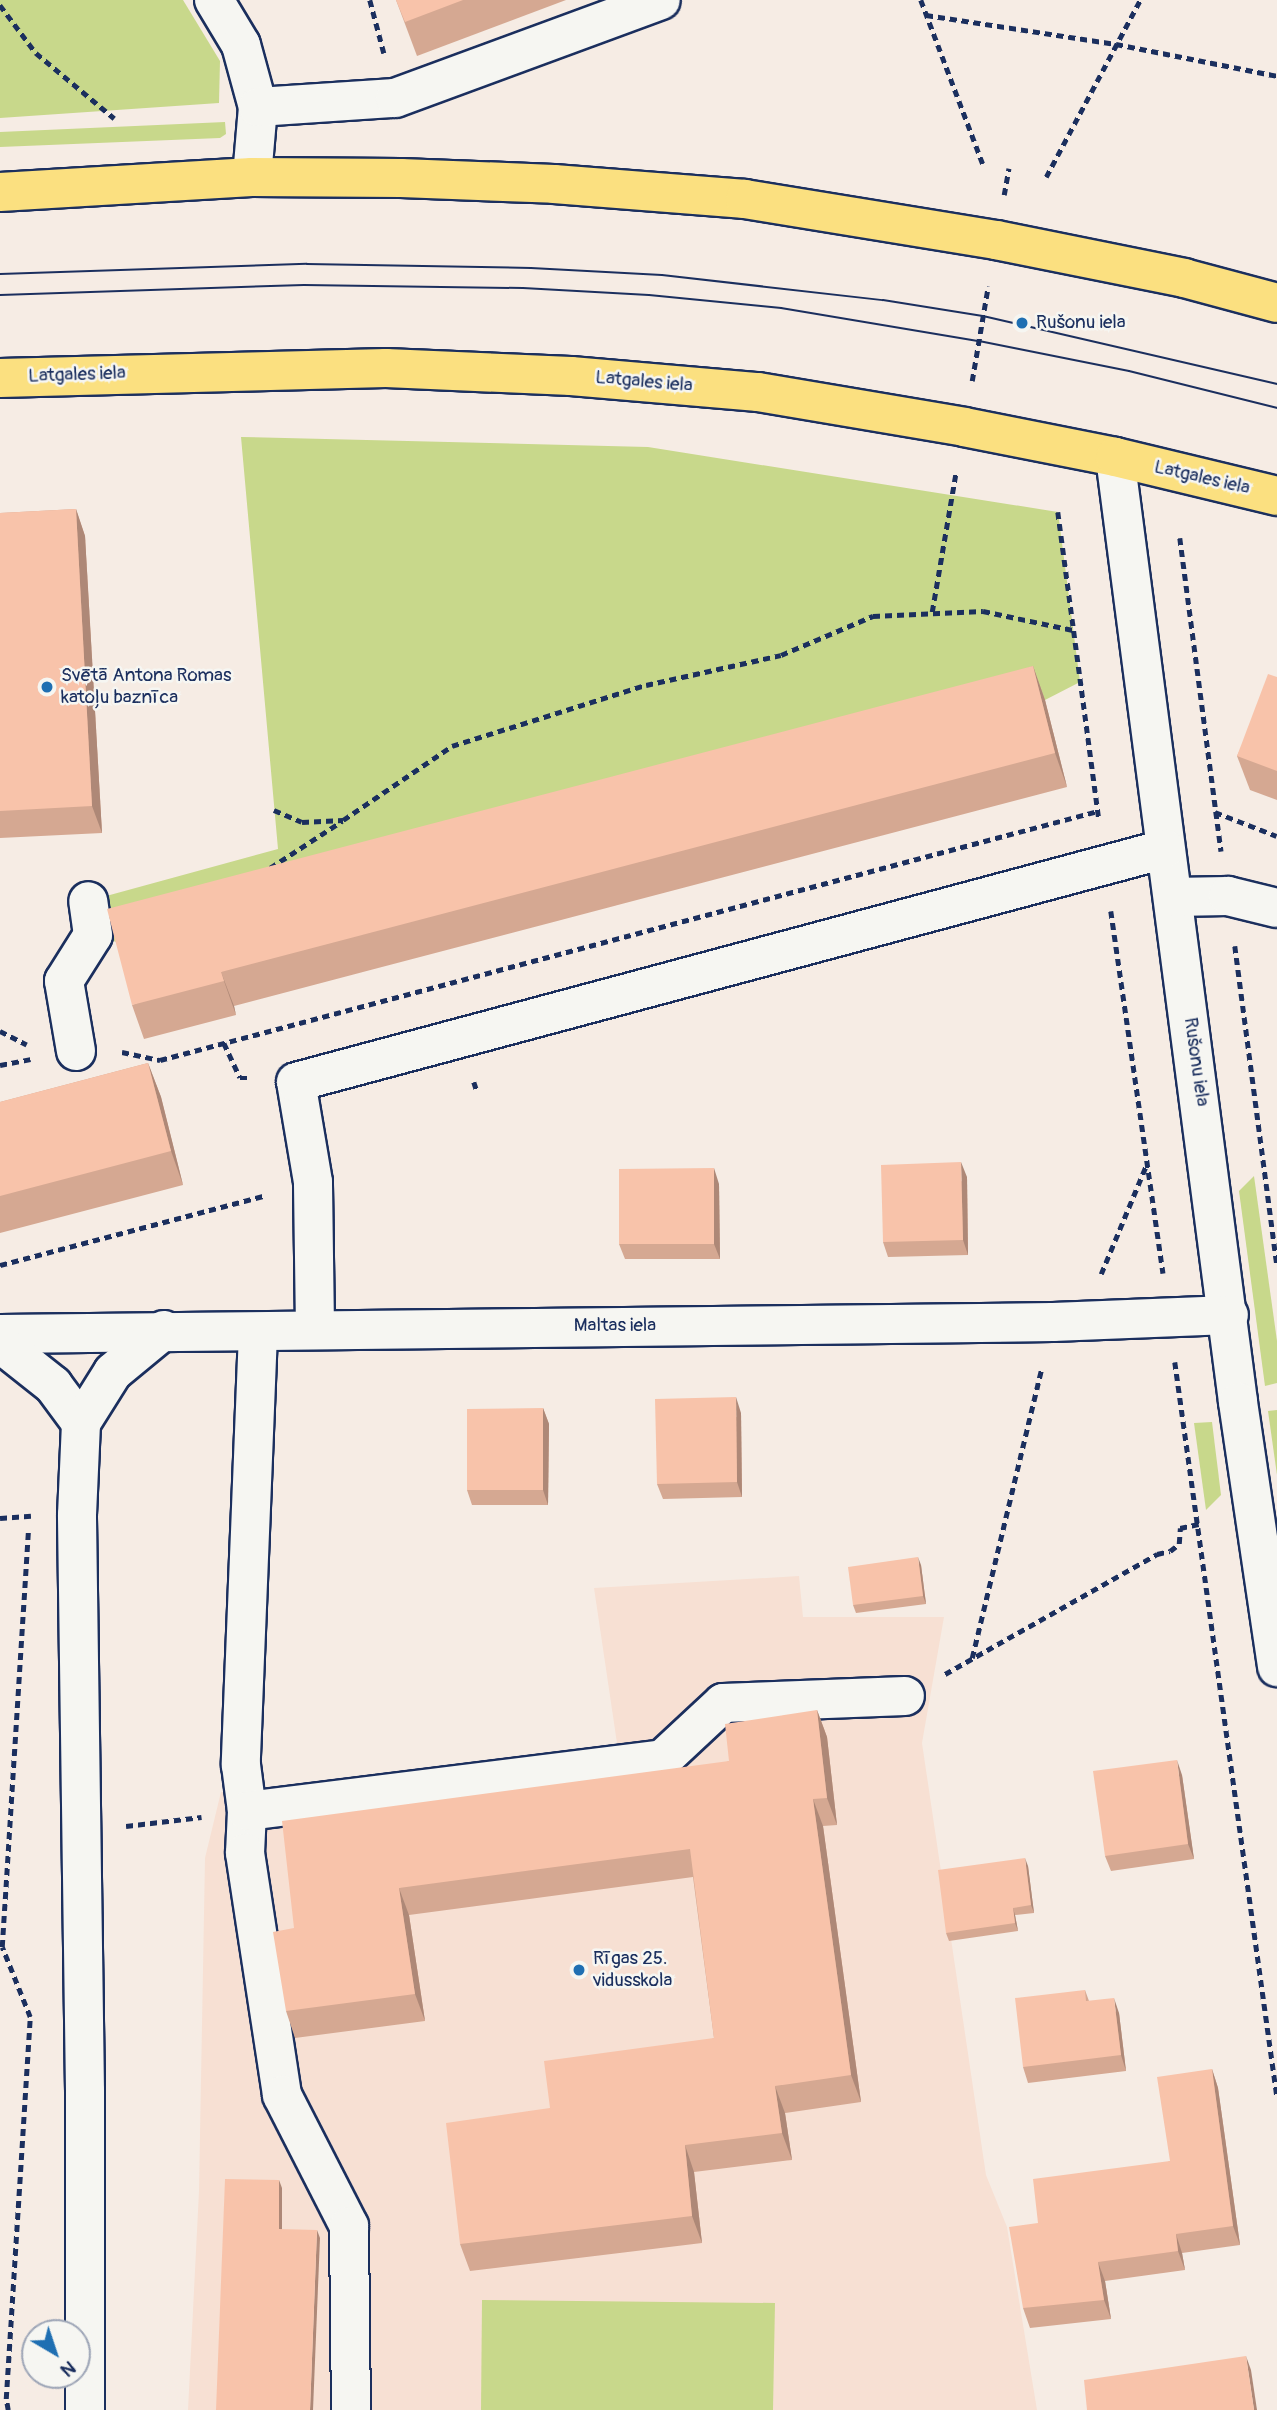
<!DOCTYPE html>
<meta charset="utf-8">
<style>
body{margin:0}
#map{position:relative;width:1277px;height:2410px;overflow:hidden;background:#f6ece4;font-family:Pangolin,sans-serif}
div>[style]{position:absolute}
[style*='--x']{left:calc(var(--x)*1px);top:calc(var(--y)*1px);width:calc(var(--w)*1px);rotate:calc(var(--a)*1deg)}
.built>*{inset:0;background:#f7e0d3}
.green>*{inset:0;background:#c8d88b}
.path>*{height:4.5px;margin-top:-2.25px;transform-origin:0;background:repeating-linear-gradient(90deg,#1b2f5e 0 7px,transparent 0 12px)}
.roads{filter:drop-shadow(2px 0 #1b2f5e) drop-shadow(-2px 0 #1b2f5e) drop-shadow(0 2px #1b2f5e) drop-shadow(0 -2px #1b2f5e)}
.minor>*{height:38px;margin:-19px;padding:0 19px;transform-origin:19px;border-radius:19px;background:#f6f6f2}
.highway>*{height:38px;margin:-19px;padding:0 19px;transform-origin:19px;border-radius:19px;background:#fbe080}
.tram>*{height:2px;margin:-1px;padding:0 1px;transform-origin:1px;border-radius:1px;background:#1b2f5e}
.wall>*{inset:0;background:#d5a892}
.shaded-wall>*{inset:0;background:#ae8877}
.building>*{inset:0;background:#f8c3aa}
.dots>*{width:19px;height:19px;translate:-50% -50%;box-sizing:border-box;border:4px solid #f6f6f2;border-radius:50%}
span{translate:-50% -50%;white-space:nowrap;text-align:center;line-height:1.15;-webkit-text-stroke:5px #f6f6f2;paint-order:stroke}
.poi-label{font-size:19px;color:#1b2f5e}
.left{translate:0 -50%;text-align:left}
.street-label{font-size:19px;color:#1b2f5e}
.north{position:absolute;left:21px;top:2319px;width:70px;height:70px;box-sizing:border-box;background:#f6f6f2;border:2px solid #9ea6b7;border-radius:50%;rotate:141deg;font-size:19px;font-weight:700;line-height:28px;text-align:center;color:#1b2f5e}
.north::after{content:'';display:block;margin:auto;width:24px;height:32px;background:#1f6fb2;clip-path:polygon(50% 0,100% 100%,50% 72%,0 100%)}
</style>
<div id="map">
<div class="built">
<div style="clip-path:polygon(799px 1576px,803px 1617px,944px 1617px,922px 1743px,986px 2175px,1007px 2227px,1037px 2410px,188px 2410px,199px 2191px,205px 1858px,221px 1792px,287px 1792px,618px 1750px,594px 1588px)"></div>
</div>
<div class="green">
<div style="clip-path:polygon(0 0,183px 0,220px 61px,219px 103px,0 118px)"></div>
<div style="clip-path:polygon(225px 122px,226px 134px,220px 138px,0 147px,0 132px)"></div>
<div style="clip-path:polygon(241px 437px,648px 447px,1058px 512px,1080px 682px,1045px 700px,120px 943px,93px 935px,88px 901px,278px 849px)"></div>
<div style="clip-path:polygon(1254px 1176px,1277px 1341px,1277px 1383px,1265px 1386px,1239px 1191px)"></div>
<div style="clip-path:polygon(1277px 1410px,1277px 1475px,1268px 1411px)"></div>
<div style="clip-path:polygon(1212px 1422px,1221px 1495px,1206px 1510px,1194px 1423px)"></div>
<div style="clip-path:polygon(482px 2300px,775px 2303px,773px 2410px,481px 2410px)"></div>
</div>
<div class="path">
<div style="--x:370;--y:0;--w:55;--a:75.2"></div>
<div style="--x:921;--y:0;--w:175;--a:69.3"></div>
<div style="--x:0;--y:5;--w:60;--a:53.1"></div>
<div style="--x:36;--y:53;--w:102;--a:39.8"></div>
<div style="--x:926;--y:15;--w:192;--a:8.7"></div>
<div style="--x:1116;--y:44;--w:164;--a:11.2"></div>
<div style="--x:1046;--y:177;--w:200;--a:-62"></div>
<div style="--x:1004;--y:195;--w:27;--a:-80"></div>
<div style="--x:972;--y:381;--w:96;--a:-80.4"></div>
<div style="--x:1058;--y:512;--w:310;--a:82.4"></div>
<div style="--x:1180;--y:538;--w:316;--a:82.5"></div>
<div style="--x:932;--y:612;--w:143;--a:-80.3"></div>
<div style="--x:274;--y:810;--w:30;--a:23"></div>
<div style="--x:302;--y:822;--w:41;--a:-2.8"></div>
<div style="--x:343;--y:820;--w:132;--a:-34.2"></div>
<div style="--x:452;--y:746;--w:203;--a:-17.5"></div>
<div style="--x:646;--y:685;--w:138;--a:-12.5"></div>
<div style="--x:781;--y:655;--w:100;--a:-23"></div>
<div style="--x:873;--y:616;--w:110;--a:-2.6"></div>
<div style="--x:983;--y:611;--w:92;--a:11.9"></div>
<div style="--x:1215;--y:812;--w:66;--a:21.2"></div>
<div style="--x:270;--y:868;--w:86;--a:-33.1"></div>
<div style="--x:1111;--y:911;--w:366;--a:81.8"></div>
<div style="--x:1235;--y:946;--w:322;--a:82.5"></div>
<div style="--x:0;--y:1031;--w:30;--a:27"></div>
<div style="--x:224;--y:1043;--w:38;--a:65"></div>
<div style="--x:240;--y:1078;--w:10;--a:0"></div>
<div style="--x:122;--y:1052;--w:39;--a:12"></div>
<div style="--x:160;--y:1060;--w:970;--a:-14.87"></div>
<div style="--x:0;--y:1065;--w:31;--a:-11"></div>
<div style="--x:474;--y:1082;--w:9;--a:72"></div>
<div style="--x:0;--y:1265;--w:275;--a:-14.7"></div>
<div style="--x:1101;--y:1274;--w:117;--a:-67.4"></div>
<div style="--x:1175;--y:1362;--w:741;--a:82.09"></div>
<div style="--x:0;--y:1518;--w:31;--a:-4"></div>
<div style="--x:972;--y:1658;--w:299;--a:-76.5"></div>
<div style="--x:945;--y:1674;--w:244;--a:-29.5"></div>
<div style="--x:1157;--y:1554;--w:13;--a:-13"></div>
<div style="--x:1170;--y:1551;--w:11;--a:-38"></div>
<div style="--x:1179;--y:1544;--w:16;--a:-86"></div>
<div style="--x:1180;--y:1528;--w:19;--a:-12"></div>
<div style="--x:126;--y:1826;--w:76;--a:-6.8"></div>
<div style="--x:8;--y:2410;--w:11;--a:-100"></div>
<div style="--x:6;--y:2399;--w:383;--a:-86.4"></div>
<div style="--x:30;--y:2017;--w:75;--a:-111.8"></div>
<div style="--x:2;--y:1947;--w:419;--a:-86.4"></div>
</div>
<div class="roads">
<div class="minor">
<div style="--x:214;--y:0;--w:52;--a:59"></div>
<div style="--x:241;--y:45;--w:64;--a:74.7"></div>
<div style="--x:258;--y:107;--w:70;--a:94.9"></div>
<div style="--x:258;--y:107;--w:137;--a:-3.8"></div>
<div style="--x:395;--y:98;--w:283;--a:-20.2"></div>
<div style="--x:1115;--y:457;--w:953;--a:82.58"></div>
<div style="--x:1238;--y:1402;--w:268;--a:81.6"></div>
<div style="--x:1173;--y:897;--w:55;--a:-1"></div>
<div style="--x:1228;--y:896;--w:50;--a:13.8"></div>
<div style="--x:76;--y:1051;--w:71;--a:-99.7"></div>
<div style="--x:64;--y:981;--w:54;--a:-57.8"></div>
<div style="--x:93;--y:935;--w:34;--a:-98"></div>
<div style="--x:315;--y:1328;--w:146;--a:-90.8"></div>
<div style="--x:313;--y:1182;--w:101;--a:-99.6"></div>
<div style="--x:296;--y:1082;--w:900;--a:-15.01"></div>
<div style="--x:258;--y:1333;--w:432;--a:92.3"></div>
<div style="--x:241;--y:1765;--w:46;--a:82.6"></div>
<div style="--x:247;--y:1811;--w:42;--a:92.7"></div>
<div style="--x:245;--y:1853;--w:245;--a:81.3"></div>
<div style="--x:282;--y:2095;--w:147;--a:62.9"></div>
<div style="--x:349;--y:2226;--w:184;--a:89.4"></div>
<div style="--x:0;--y:1334;--w:1053;--a:-0.65"></div>
<div style="--x:1053;--y:1322;--w:176;--a:-2.3"></div>
<div style="--x:0;--y:1343;--w:68;--a:38.4"></div>
<div style="--x:53;--y:1385;--w:47;--a:53.6"></div>
<div style="--x:247;--y:1811;--w:419;--a:-7.1"></div>
<div style="--x:663;--y:1759;--w:82;--a:-43"></div>
<div style="--x:723;--y:1703;--w:182;--a:-2.2"></div>
<div style="--x:85;--y:2410;--w:319;--a:-90"></div>
<div style="--x:85;--y:2091;--w:576;--a:-90.8"></div>
<div style="--x:77;--y:1515;--w:92;--a:-87.5"></div>
<div style="--x:81;--y:1423;--w:60;--a:-57.9"></div>
<div style="--x:113;--y:1372;--w:66;--a:-39.5"></div>
</div>
<div class="highway">
<div style="--x:0;--y:192;--w:252;--a:-3.4"></div>
<div style="--x:252;--y:177;--w:149;--a:0.4"></div>
<div style="--x:401;--y:178;--w:153;--a:2.2"></div>
<div style="--x:554;--y:184;--w:192;--a:4.5"></div>
<div style="--x:745;--y:199;--w:254;--a:9.3"></div>
<div style="--x:996;--y:240;--w:192;--a:11.4"></div>
<div style="--x:1184;--y:278;--w:96;--a:15"></div>
<div style="--x:0;--y:378;--w:386;--a:-1.5"></div>
<div style="--x:386;--y:368;--w:185;--a:2.5"></div>
<div style="--x:571;--y:376;--w:188;--a:4.9"></div>
<div style="--x:758;--y:392;--w:209;--a:9.6"></div>
<div style="--x:964;--y:427;--w:154;--a:11.2"></div>
<div style="--x:1115;--y:457;--w:167;--a:13.5"></div>
</div>
</div>
<div class="tram">
<div style="--x:0;--y:274;--w:307;--a:-1.9"></div>
<div style="--x:307;--y:264;--w:224;--a:1"></div>
<div style="--x:531;--y:268;--w:131;--a:3.1"></div>
<div style="--x:662;--y:275;--w:222;--a:6.5"></div>
<div style="--x:883;--y:300;--w:101;--a:9.1"></div>
<div style="--x:983;--y:316;--w:302;--a:13"></div>
<div style="--x:0;--y:295;--w:304;--a:-1.9"></div>
<div style="--x:304;--y:285;--w:219;--a:0.8"></div>
<div style="--x:523;--y:288;--w:126;--a:3.2"></div>
<div style="--x:649;--y:295;--w:133;--a:5.6"></div>
<div style="--x:781;--y:308;--w:201;--a:9.5"></div>
<div style="--x:979;--y:341;--w:153;--a:11.3"></div>
<div style="--x:1129;--y:371;--w:153;--a:14"></div>
</div>
<div class="wall">
<div style="clip-path:polygon(396px 0,566px 0,417px 56px)"></div>
<div style="clip-path:polygon(76px 509px,85px 536px,102px 833px,0 838px,0 513px)"></div>
<div style="clip-path:polygon(1033px 666px,1045px 700px,1067px 787px,234px 1006px,236px 1015px,144px 1039px,132px 1005px)"></div>
<div style="clip-path:polygon(1277px 677px,1277px 800px,1250px 790px,1237px 756px)"></div>
<div style="clip-path:polygon(148px 1063px,161px 1097px,183px 1185px,0 1233px,0 1102px)"></div>
<div style="clip-path:polygon(967px 1177px,968px 1255px,888px 1257px,883px 1242px)"></div>
<div style="clip-path:polygon(719px 1184px,720px 1259px,625px 1259px,619px 1244px)"></div>
<div style="clip-path:polygon(543px 1408px,549px 1424px,548px 1505px,472px 1505px,467px 1490px)"></div>
<div style="clip-path:polygon(741px 1413px,742px 1497px,663px 1499px,657px 1484px)"></div>
<div style="clip-path:polygon(921px 1565px,926px 1604px,856px 1613px,853px 1605px)"></div>
<div style="clip-path:polygon(817px 1710px,827px 1737px,837px 1825px,823px 1826px,861px 2102px,785px 2113px,792px 2160px,694px 2172px,702px 2243px,470px 2271px,460px 2244px,550px 2108px,714px 2038px,693px 1877px,409px 1915px,425px 2021px,295px 2038px,286px 2011px,294px 1928px,729px 1761px)"></div>
<div style="clip-path:polygon(1182px 1775px,1194px 1859px,1111px 1871px,1105px 1856px)"></div>
<div style="clip-path:polygon(1028px 1866px,1034px 1913px,1015px 1915px,1018px 1931px,949px 1941px,946px 1933px)"></div>
<div style="clip-path:polygon(1085px 1990px,1089px 2001px,1119px 2013px,1126px 2071px,1028px 2083px,1023px 2067px)"></div>
<div style="clip-path:polygon(1212px 2069px,1218px 2088px,1240px 2245px,1182px 2253px,1185px 2270px,1105px 2281px,1111px 2319px,1030px 2328px,1023px 2308px,1038px 2223px,1170px 2161px)"></div>
</div>
<div class="shaded-wall">
<div style="clip-path:polygon(76px 509px,85px 536px,102px 833px,92px 806px)"></div>
<div style="clip-path:polygon(1033px 666px,1045px 700px,1067px 787px,1055px 753px)"></div>
<div style="clip-path:polygon(221px 972px,234px 1006px,236px 1015px,224px 981px)"></div>
<div style="clip-path:polygon(148px 1063px,161px 1097px,183px 1185px,171px 1151px)"></div>
<div style="clip-path:polygon(961px 1162px,967px 1177px,968px 1255px,963px 1240px)"></div>
<div style="clip-path:polygon(714px 1168px,719px 1184px,720px 1259px,714px 1244px)"></div>
<div style="clip-path:polygon(736px 1397px,741px 1413px,742px 1497px,737px 1482px)"></div>
<div style="clip-path:polygon(543px 1408px,549px 1424px,548px 1505px,543px 1490px)"></div>
<div style="clip-path:polygon(918px 1557px,921px 1565px,926px 1604px,923px 1596px)"></div>
<div style="clip-path:polygon(817px 1710px,827px 1737px,837px 1825px,827px 1798px)"></div>
<div style="clip-path:polygon(1177px 1760px,1182px 1775px,1194px 1859px,1188px 1844px)"></div>
<div style="clip-path:polygon(813px 1799px,823px 1826px,861px 2102px,851px 2075px)"></div>
<div style="clip-path:polygon(1025px 1858px,1028px 1866px,1034px 1913px,1031px 1905px)"></div>
<div style="clip-path:polygon(399px 1888px,409px 1915px,425px 2021px,415px 1994px)"></div>
<div style="clip-path:polygon(1013px 1908px,1015px 1915px,1018px 1931px,1015px 1923px)"></div>
<div style="clip-path:polygon(1114px 1998px,1119px 2013px,1126px 2071px,1121px 2055px)"></div>
<div style="clip-path:polygon(1212px 2069px,1218px 2088px,1240px 2245px,1233px 2226px)"></div>
<div style="clip-path:polygon(775px 2086px,785px 2113px,792px 2160px,782px 2133px)"></div>
<div style="clip-path:polygon(685px 2145px,694px 2172px,702px 2243px,692px 2216px)"></div>
<div style="clip-path:polygon(279px 2180px,282px 2188px,282px 2237px,279px 2229px)"></div>
<div style="clip-path:polygon(317px 2230px,320px 2238px,313px 2410px,310px 2410px)"></div>
<div style="clip-path:polygon(1176px 2234px,1182px 2253px,1185px 2270px,1178px 2251px)"></div>
<div style="clip-path:polygon(1098px 2262px,1105px 2281px,1111px 2319px,1104px 2300px)"></div>
<div style="clip-path:polygon(1246px 2356px,1251px 2370px,1257px 2410px,1254px 2410px)"></div>
</div>
<div class="building">
<div style="clip-path:polygon(396px 0,463px 0,405px 22px)"></div>
<div style="clip-path:polygon(76px 509px,92px 806px,0 811px,0 513px)"></div>
<div style="clip-path:polygon(1033px 666px,1055px 753px,221px 972px,224px 981px,132px 1005px,107px 909px)"></div>
<div style="clip-path:polygon(1268px 674px,1277px 677px,1277px 771px,1237px 756px)"></div>
<div style="clip-path:polygon(148px 1063px,171px 1151px,0 1196px,0 1102px)"></div>
<div style="clip-path:polygon(961px 1162px,963px 1240px,883px 1242px,881px 1165px)"></div>
<div style="clip-path:polygon(714px 1168px,714px 1244px,619px 1244px,619px 1169px)"></div>
<div style="clip-path:polygon(736px 1397px,737px 1482px,657px 1484px,655px 1399px)"></div>
<div style="clip-path:polygon(543px 1408px,543px 1490px,467px 1490px,467px 1409px)"></div>
<div style="clip-path:polygon(918px 1557px,923px 1596px,853px 1605px,848px 1567px)"></div>
<div style="clip-path:polygon(817px 1710px,827px 1798px,813px 1799px,851px 2075px,775px 2086px,782px 2133px,685px 2145px,692px 2216px,460px 2244px,446px 2123px,550px 2108px,544px 2061px,714px 2038px,690px 1849px,399px 1888px,415px 1994px,286px 2011px,273px 1932px,294px 1928px,282px 1821px,729px 1761px,725px 1724px)"></div>
<div style="clip-path:polygon(1177px 1760px,1188px 1844px,1105px 1856px,1093px 1771px)"></div>
<div style="clip-path:polygon(1025px 1858px,1031px 1905px,1013px 1908px,1015px 1923px,946px 1933px,938px 1870px)"></div>
<div style="clip-path:polygon(1085px 1990px,1086px 2001px,1114px 1998px,1121px 2055px,1023px 2067px,1015px 1998px)"></div>
<div style="clip-path:polygon(1212px 2069px,1233px 2226px,1176px 2234px,1178px 2251px,1098px 2262px,1104px 2300px,1023px 2308px,1009px 2227px,1038px 2223px,1033px 2179px,1170px 2161px,1157px 2077px)"></div>
<div style="clip-path:polygon(225px 2179px,279px 2180px,279px 2229px,317px 2230px,310px 2410px,216px 2410px)"></div>
<div style="clip-path:polygon(1246px 2356px,1254px 2410px,1087px 2410px,1084px 2380px)"></div>
</div>
<div class="dots">
<div style="left:1022px;top:323px;background:#1f6fb2"></div>
<div style="left:47px;top:687px;background:#1f6fb2"></div>
<div style="left:579px;top:1970px;background:#1f6fb2"></div>
</div>
<div class="poi-label">
<span class="left" style="left:1036px;top:323px">Rušonu iela</span>
<span class="left" style="left:61px;top:687px">Svētā Antona Romas<br>katoļu baznīca</span>
<span class="left" style="left:593px;top:1970px">Rīgas 25.<br>vidusskola</span>
</div>
<div class="street-label">
<span style="left:77px;top:375px;rotate:-2deg">Latgales iela</span>
<span style="left:644px;top:382px;rotate:5deg">Latgales iela</span>
<span style="left:1202px;top:478px;rotate:13deg">Latgales iela</span>
<span style="left:1196px;top:1062px;rotate:82deg">Rušonu iela</span>
<span style="left:615px;top:1326px">Maltas iela</span>
</div>
<div class="north">N</div>
</div>
